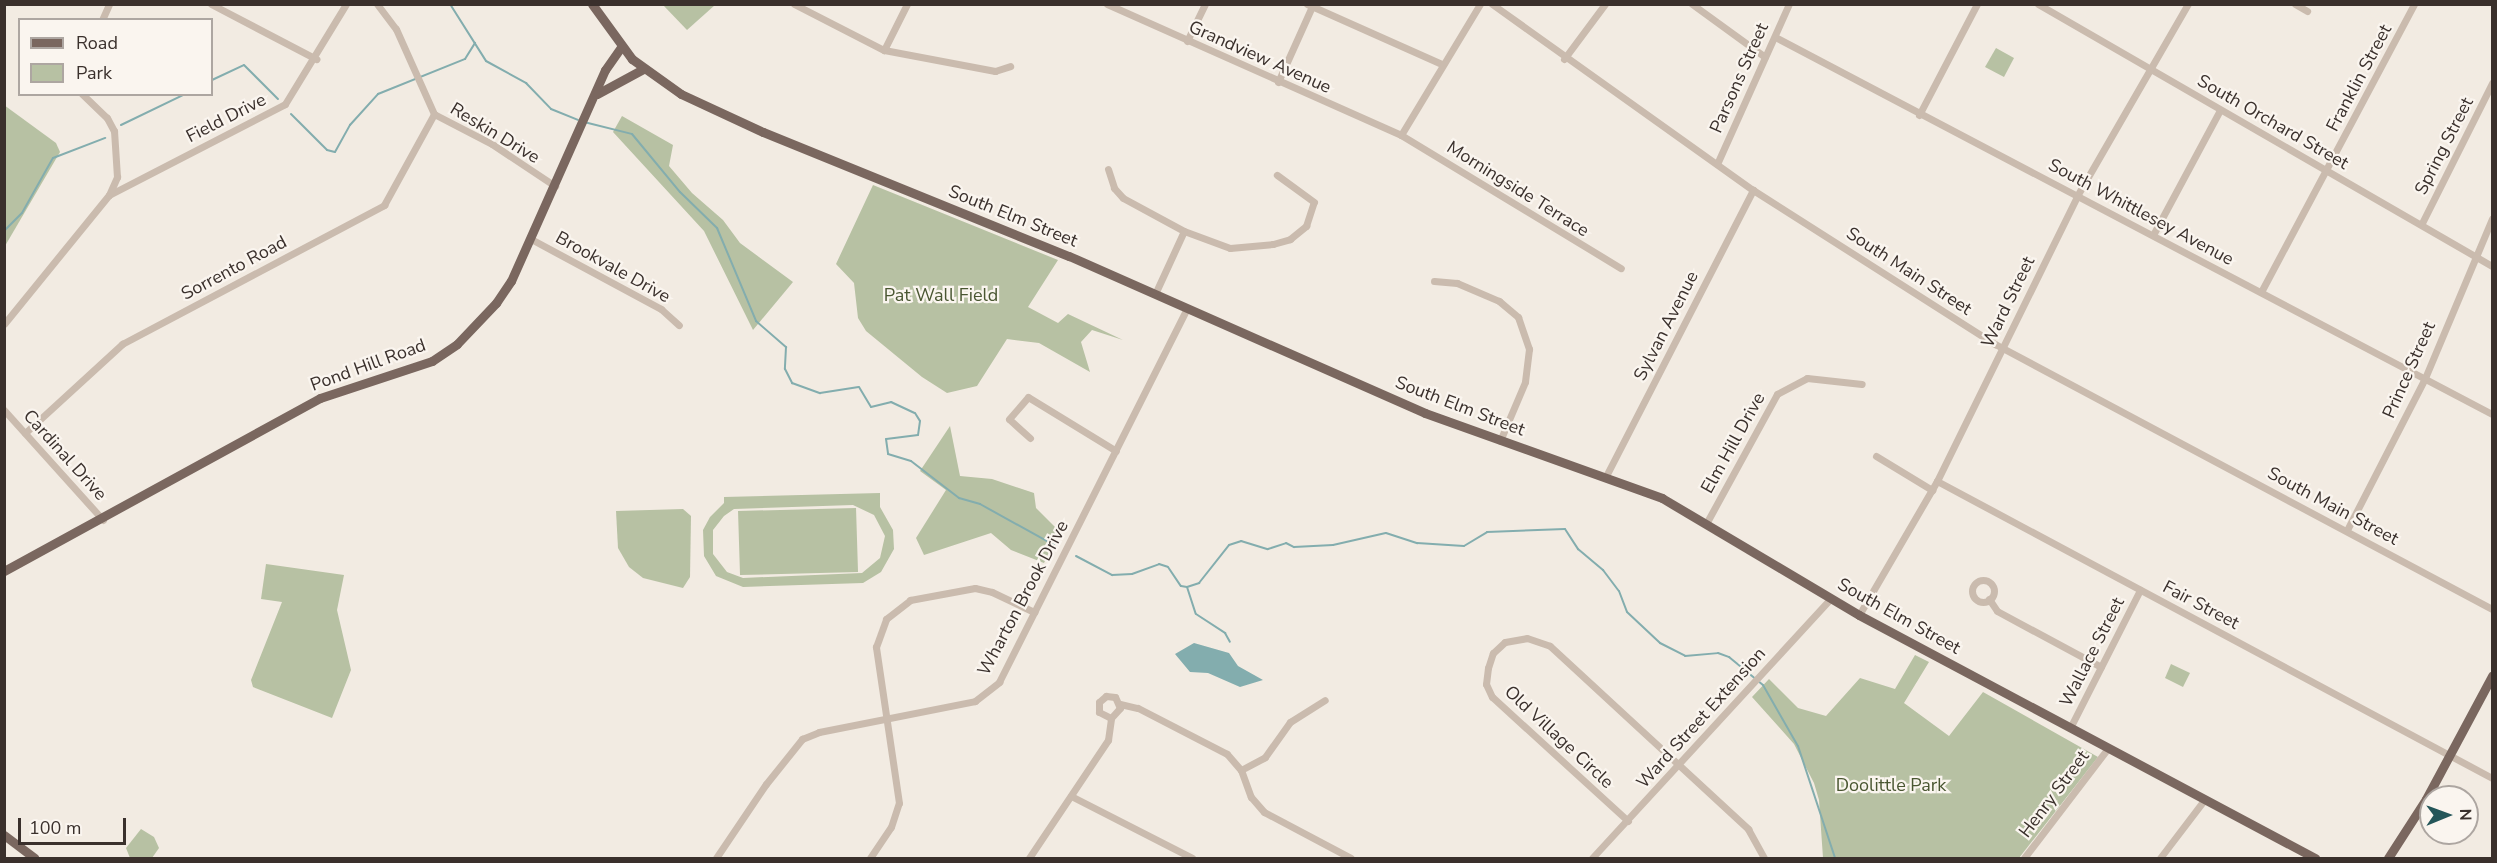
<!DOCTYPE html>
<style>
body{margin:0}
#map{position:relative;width:2497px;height:863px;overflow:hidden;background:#f2ebe2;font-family:"Nunito Sans",sans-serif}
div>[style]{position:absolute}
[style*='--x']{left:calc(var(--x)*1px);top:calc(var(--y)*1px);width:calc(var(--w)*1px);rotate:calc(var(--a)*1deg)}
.green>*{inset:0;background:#b7c1a3}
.water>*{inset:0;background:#83adae}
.stream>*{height:2px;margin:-1px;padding:0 1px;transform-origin:1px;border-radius:1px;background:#83adae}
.minor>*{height:7px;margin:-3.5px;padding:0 3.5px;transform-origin:3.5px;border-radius:3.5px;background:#cabbae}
.minor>.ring{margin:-3.5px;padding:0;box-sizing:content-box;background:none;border:7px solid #cabbae;border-radius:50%}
.major>*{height:9px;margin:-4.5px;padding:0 4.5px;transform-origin:4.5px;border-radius:4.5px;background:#7a675f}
span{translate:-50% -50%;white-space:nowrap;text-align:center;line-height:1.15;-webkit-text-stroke:4.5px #faf5ef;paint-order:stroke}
.street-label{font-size:18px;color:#3a302c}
.park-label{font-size:18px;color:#495631}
.frame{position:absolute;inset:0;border:6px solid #3a302c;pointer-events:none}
.legend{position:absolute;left:18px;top:18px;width:195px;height:78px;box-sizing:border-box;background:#faf5ef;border:2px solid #ada6a1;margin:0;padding:8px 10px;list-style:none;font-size:18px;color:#3a302c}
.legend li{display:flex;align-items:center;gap:12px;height:30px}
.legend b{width:30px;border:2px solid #ada6a1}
.north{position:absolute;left:2419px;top:785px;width:60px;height:60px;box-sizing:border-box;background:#faf5ef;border:2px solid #ada6a1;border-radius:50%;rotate:89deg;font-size:16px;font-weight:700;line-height:24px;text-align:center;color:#3a302c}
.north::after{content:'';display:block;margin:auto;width:21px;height:27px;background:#245659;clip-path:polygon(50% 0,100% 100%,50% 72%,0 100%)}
.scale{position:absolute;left:18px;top:818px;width:108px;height:27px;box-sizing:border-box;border:3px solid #3a302c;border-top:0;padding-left:8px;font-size:18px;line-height:21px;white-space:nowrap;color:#3a302c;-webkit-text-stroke:4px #faf5ef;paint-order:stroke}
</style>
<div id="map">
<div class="green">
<div style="clip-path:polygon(663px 5px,715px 5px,687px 30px)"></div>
<div style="clip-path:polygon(1996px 48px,2014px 58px,2004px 77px,1985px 67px)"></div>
<div style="clip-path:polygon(4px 105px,56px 143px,60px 152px,5px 246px)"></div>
<div style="clip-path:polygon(622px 116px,673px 145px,669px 166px,692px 193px,723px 220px,740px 243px,793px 282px,753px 330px,704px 231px,613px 132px)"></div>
<div style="clip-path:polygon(873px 185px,1058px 260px,1028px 307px,1058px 323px,1068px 314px,1123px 340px,1092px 330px,1081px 342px,1090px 372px,1039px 343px,1007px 339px,977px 386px,947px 393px,922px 377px,866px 331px,858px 318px,854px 283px,836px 264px)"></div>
<div style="clip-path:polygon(950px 426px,960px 476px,992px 479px,1034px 493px,1036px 508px,1059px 531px,1044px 563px,1011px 550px,991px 533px,924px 555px,916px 538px,946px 490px,920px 471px)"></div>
<div style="clip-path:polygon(evenodd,880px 493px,880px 507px,893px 530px,894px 549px,881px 572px,863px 583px,743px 587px,716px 576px,704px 556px,703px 530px,710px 517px,724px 503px,724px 497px,880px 493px,853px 505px,874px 515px,885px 536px,880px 558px,862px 573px,743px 578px,727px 572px,713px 554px,713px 530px,724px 516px,734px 509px,853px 505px)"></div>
<div style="clip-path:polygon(856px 508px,858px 572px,740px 575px,738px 511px)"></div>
<div style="clip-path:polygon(683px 509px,691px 516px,690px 577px,683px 588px,643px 578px,629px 567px,618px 548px,616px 511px)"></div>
<div style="clip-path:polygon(266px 564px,344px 575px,337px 610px,351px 670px,332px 718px,253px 687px,251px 680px,282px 602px,261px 599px)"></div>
<div style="clip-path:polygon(1915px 655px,1929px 662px,1904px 703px,1949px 736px,1983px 692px,2098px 757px,2019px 858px,1823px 858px,1819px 800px,1814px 783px,1794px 744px,1752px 697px,1769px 679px,1798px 708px,1826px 716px,1860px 678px,1895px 689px)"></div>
<div style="clip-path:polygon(2171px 664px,2190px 673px,2183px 687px,2165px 678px)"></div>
<div style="clip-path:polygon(141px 829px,154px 837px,159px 848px,152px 858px,130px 858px,126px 848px)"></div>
</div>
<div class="water">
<div style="clip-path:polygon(1194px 643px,1229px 653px,1238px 666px,1263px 680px,1240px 687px,1208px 673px,1190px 672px,1175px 654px)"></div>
</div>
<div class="stream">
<div style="--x:450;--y:4;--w:67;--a:57.7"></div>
<div style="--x:486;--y:61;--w:46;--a:28.8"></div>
<div style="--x:526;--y:83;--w:36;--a:46"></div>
<div style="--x:551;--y:109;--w:29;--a:22"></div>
<div style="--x:212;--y:80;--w:35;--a:-25"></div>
<div style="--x:244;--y:65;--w:48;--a:45"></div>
<div style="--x:291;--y:114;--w:51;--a:45"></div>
<div style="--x:327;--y:150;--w:8;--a:14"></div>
<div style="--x:335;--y:152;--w:31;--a:-61"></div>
<div style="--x:350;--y:125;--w:42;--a:-47.9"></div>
<div style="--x:378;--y:94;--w:94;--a:-21.9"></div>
<div style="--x:465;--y:59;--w:19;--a:-58"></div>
<div style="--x:584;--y:122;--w:49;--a:14"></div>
<div style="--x:632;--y:134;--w:75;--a:50.4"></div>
<div style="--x:680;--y:192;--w:52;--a:44.2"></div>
<div style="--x:717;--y:228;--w:101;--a:67.2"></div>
<div style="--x:756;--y:321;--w:40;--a:41"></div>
<div style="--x:786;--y:347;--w:22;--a:93"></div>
<div style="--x:785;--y:369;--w:16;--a:63"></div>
<div style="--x:792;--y:383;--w:30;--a:20"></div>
<div style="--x:820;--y:393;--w:39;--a:-9"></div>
<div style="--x:859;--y:387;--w:23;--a:59"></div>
<div style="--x:871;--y:407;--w:21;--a:-14"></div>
<div style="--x:891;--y:402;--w:26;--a:25"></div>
<div style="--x:915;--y:413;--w:9;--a:58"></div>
<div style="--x:920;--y:421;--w:14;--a:98"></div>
<div style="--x:918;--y:435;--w:32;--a:173"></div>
<div style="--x:886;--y:439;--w:15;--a:82"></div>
<div style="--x:888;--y:454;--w:24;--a:17"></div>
<div style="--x:911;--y:461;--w:61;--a:37.6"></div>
<div style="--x:959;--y:498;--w:22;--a:16"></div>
<div style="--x:980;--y:504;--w:85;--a:29"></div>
<div style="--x:121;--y:125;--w:71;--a:-25.8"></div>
<div style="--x:4;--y:231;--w:25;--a:-45"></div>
<div style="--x:22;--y:213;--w:63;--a:-60.6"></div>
<div style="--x:53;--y:158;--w:56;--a:-21"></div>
<div style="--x:1076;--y:556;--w:41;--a:27.8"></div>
<div style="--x:1112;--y:575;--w:20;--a:-3"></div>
<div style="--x:1132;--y:574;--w:29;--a:-20"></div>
<div style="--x:1159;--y:564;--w:9;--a:18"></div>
<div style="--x:1168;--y:567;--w:23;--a:56"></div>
<div style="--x:1181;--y:586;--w:6;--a:9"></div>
<div style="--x:1187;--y:587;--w:13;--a:-18"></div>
<div style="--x:1199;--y:583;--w:48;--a:-51.7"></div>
<div style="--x:1229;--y:545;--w:13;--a:-18"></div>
<div style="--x:1241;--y:541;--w:28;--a:17"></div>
<div style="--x:1268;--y:549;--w:19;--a:-18"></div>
<div style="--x:1286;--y:543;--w:9;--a:27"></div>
<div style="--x:1294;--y:547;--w:39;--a:-3"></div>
<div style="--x:1333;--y:545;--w:54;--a:-12.8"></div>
<div style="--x:1386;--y:533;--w:33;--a:18"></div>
<div style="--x:1417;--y:543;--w:47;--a:3.7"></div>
<div style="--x:1464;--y:546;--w:27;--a:-31"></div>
<div style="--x:1487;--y:532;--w:78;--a:-2.2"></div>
<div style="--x:1565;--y:529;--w:24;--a:57"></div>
<div style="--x:1578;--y:549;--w:33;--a:40"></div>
<div style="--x:1603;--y:570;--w:26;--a:53"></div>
<div style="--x:1619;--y:591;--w:22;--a:69"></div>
<div style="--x:1627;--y:612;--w:45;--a:43.2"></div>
<div style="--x:1660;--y:643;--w:28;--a:27"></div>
<div style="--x:1685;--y:656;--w:33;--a:-5"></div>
<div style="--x:1718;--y:653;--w:12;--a:20"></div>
<div style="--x:1729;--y:657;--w:44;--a:39.5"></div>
<div style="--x:1763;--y:685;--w:70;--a:60.2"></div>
<div style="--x:1798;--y:746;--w:118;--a:71.7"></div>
<div style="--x:1187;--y:587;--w:28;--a:72"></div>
<div style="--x:1196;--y:614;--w:35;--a:33"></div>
<div style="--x:1225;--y:633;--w:10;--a:61"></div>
</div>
<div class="minor">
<div style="--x:211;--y:4;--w:119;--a:27.6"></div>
<div style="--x:377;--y:4;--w:31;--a:53"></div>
<div style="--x:396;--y:29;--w:93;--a:65.9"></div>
<div style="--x:434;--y:114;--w:65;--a:27.3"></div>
<div style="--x:492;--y:144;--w:76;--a:33.7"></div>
<div style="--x:794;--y:4;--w:101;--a:27.1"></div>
<div style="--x:884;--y:50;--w:113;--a:10.7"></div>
<div style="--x:995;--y:71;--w:16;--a:-18"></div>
<div style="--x:1107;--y:4;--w:322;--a:24"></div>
<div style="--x:1401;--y:135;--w:257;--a:31.2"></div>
<div style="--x:1307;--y:4;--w:148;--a:24"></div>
<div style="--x:1492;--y:4;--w:320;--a:35.5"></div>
<div style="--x:1753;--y:190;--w:287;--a:32.5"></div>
<div style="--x:1995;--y:344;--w:563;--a:28.07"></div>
<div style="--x:1692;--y:4;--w:90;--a:36"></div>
<div style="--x:2038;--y:4;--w:524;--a:29.99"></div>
<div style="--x:2295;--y:4;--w:14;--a:30"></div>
<div style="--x:102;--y:20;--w:17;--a:-66"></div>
<div style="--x:1775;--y:37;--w:810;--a:27.74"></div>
<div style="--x:1187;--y:41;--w:41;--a:-64.1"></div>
<div style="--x:884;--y:50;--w:51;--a:-63.4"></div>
<div style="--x:1564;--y:59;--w:69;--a:-53.3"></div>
<div style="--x:1278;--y:82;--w:85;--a:-65.8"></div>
<div style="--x:1919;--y:115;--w:125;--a:-62.4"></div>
<div style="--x:1401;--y:135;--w:153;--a:-58.9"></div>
<div style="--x:1717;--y:164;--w:175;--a:-65.8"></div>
<div style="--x:1108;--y:169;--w:20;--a:72"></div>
<div style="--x:1114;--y:188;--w:13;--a:48"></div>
<div style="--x:1123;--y:198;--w:69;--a:28.4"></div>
<div style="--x:1184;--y:231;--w:49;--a:20.3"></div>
<div style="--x:1230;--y:248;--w:43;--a:-5.3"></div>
<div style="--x:1273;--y:244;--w:18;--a:-16"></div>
<div style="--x:1290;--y:239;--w:21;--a:-39"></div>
<div style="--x:1306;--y:226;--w:25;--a:-72"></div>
<div style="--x:1314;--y:202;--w:46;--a:-143.9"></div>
<div style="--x:109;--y:195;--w:198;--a:-27.3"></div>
<div style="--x:285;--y:104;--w:117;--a:-58.6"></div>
<div style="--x:2422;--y:223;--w:157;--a:-63.4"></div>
<div style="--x:2153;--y:235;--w:142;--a:-61.8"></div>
<div style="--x:531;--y:239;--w:148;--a:28.3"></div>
<div style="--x:661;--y:309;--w:24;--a:42"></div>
<div style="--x:1434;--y:281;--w:23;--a:5"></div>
<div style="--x:1457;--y:283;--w:46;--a:23.2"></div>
<div style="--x:1499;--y:301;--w:25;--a:40"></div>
<div style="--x:1518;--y:317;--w:34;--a:71"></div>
<div style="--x:1529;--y:349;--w:33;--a:97"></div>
<div style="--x:1525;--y:382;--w:64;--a:113"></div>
<div style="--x:2261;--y:292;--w:326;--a:-62"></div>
<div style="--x:1155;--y:294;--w:69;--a:-65.3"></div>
<div style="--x:4;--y:324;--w:166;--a:-50.9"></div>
<div style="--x:109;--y:195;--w:20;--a:-66"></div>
<div style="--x:117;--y:177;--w:46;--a:-93.7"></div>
<div style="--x:114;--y:131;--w:15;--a:-118"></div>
<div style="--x:107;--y:118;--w:35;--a:-136"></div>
<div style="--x:4;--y:410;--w:148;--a:48"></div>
<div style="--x:25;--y:433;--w:132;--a:-42.5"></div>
<div style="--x:122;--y:344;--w:297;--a:-27.9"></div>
<div style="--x:384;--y:205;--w:104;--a:-61.2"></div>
<div style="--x:1030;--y:438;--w:28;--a:-138"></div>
<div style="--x:1009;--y:419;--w:29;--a:-49"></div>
<div style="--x:1028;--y:397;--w:103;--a:31.5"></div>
<div style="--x:1876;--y:456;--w:66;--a:31.3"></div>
<div style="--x:1606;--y:476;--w:322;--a:-62.8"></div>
<div style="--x:1937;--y:481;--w:629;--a:28.15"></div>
<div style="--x:1707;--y:522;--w:146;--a:-61.3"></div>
<div style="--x:1777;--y:394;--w:34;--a:-28"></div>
<div style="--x:1807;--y:378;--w:55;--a:6.2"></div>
<div style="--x:2347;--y:530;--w:171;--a:-62.8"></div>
<div style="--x:2425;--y:378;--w:173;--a:-67.2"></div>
<div class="ring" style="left:1972px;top:580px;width:15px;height:15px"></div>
<div style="--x:1989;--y:599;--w:14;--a:56"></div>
<div style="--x:1997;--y:611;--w:118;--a:28.3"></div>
<div style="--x:1859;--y:615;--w:155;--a:-59.8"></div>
<div style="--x:1937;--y:481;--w:318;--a:-63.8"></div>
<div style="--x:2077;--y:196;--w:222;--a:-60"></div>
<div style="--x:1120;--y:704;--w:18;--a:13"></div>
<div style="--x:1138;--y:708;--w:100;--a:27.3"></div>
<div style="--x:1227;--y:754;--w:21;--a:49"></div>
<div style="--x:1241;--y:770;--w:29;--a:70"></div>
<div style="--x:1251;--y:797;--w:20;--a:49"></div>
<div style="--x:1264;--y:812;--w:98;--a:27.9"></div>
<div style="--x:2070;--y:728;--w:155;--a:-63.1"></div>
<div style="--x:1241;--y:770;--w:27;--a:-28"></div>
<div style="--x:1265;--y:757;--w:43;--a:-54.5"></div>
<div style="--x:1290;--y:722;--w:41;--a:-32.2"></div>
<div style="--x:1071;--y:796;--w:136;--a:27.1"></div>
<div style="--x:1628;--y:821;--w:184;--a:-137.6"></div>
<div style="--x:1492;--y:697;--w:14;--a:-115"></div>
<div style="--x:1486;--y:684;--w:16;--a:-83"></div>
<div style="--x:1488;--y:668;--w:16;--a:-72"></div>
<div style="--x:1493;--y:653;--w:16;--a:-43"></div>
<div style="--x:1505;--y:642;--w:22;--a:-10"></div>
<div style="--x:1527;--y:638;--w:24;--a:19"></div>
<div style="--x:1550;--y:646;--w:270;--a:42.7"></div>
<div style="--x:1748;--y:829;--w:33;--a:61"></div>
<div style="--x:716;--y:858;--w:89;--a:-56"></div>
<div style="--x:766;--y:784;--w:58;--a:-51.3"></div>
<div style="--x:802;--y:739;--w:18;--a:-22"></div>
<div style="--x:819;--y:732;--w:159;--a:-11.2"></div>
<div style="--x:975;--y:701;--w:31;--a:-38"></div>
<div style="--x:999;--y:682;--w:418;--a:-63.3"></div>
<div style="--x:870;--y:858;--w:37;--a:-56"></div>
<div style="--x:891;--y:827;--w:25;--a:-72"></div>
<div style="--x:899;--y:803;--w:158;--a:-98.4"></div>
<div style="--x:876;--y:647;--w:30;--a:-70"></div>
<div style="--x:886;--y:619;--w:31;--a:-38"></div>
<div style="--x:910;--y:600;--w:66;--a:-10.5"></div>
<div style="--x:975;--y:588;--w:17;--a:13"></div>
<div style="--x:992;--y:592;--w:47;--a:25.5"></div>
<div style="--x:1029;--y:858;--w:142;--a:-56.2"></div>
<div style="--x:1108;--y:740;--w:22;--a:-82"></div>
<div style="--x:1111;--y:718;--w:13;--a:-48"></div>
<div style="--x:1120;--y:708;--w:12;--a:-114"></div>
<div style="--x:1115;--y:697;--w:9;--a:-174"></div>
<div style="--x:1106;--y:696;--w:9;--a:139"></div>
<div style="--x:1099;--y:702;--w:10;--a:90"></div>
<div style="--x:1099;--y:712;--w:13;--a:27"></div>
<div style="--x:1592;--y:858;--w:353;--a:-47.4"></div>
<div style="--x:2024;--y:858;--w:138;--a:-52.6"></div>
<div style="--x:2160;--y:858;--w:74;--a:-52.7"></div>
</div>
<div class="major">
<div style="--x:592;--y:4;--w:68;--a:54"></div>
<div style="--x:632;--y:59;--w:60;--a:35.5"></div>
<div style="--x:681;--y:94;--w:90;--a:24.9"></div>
<div style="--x:763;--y:132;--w:330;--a:22.1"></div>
<div style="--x:1069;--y:256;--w:389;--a:23.8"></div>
<div style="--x:1425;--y:413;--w:252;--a:19.7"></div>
<div style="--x:1662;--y:498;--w:229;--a:30.7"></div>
<div style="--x:1859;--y:615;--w:517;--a:28.05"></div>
<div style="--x:597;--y:94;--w:52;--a:-28.5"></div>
<div style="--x:4;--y:571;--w:360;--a:-28.7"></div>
<div style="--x:320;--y:398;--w:118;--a:-18.3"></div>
<div style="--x:432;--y:361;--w:30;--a:-34"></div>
<div style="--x:457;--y:344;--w:57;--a:-46.4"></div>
<div style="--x:496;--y:303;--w:27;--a:-56"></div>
<div style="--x:511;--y:281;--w:231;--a:-66"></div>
<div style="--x:605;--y:70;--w:29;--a:-55"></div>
<div style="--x:4;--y:835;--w:38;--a:37"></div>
<div style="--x:2388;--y:858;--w:70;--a:-57.2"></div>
<div style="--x:2426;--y:799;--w:140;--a:-61.8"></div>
</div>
<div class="street-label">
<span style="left:1260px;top:57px;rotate:24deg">Grandview Avenue</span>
<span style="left:1739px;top:78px;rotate:-66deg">Parsons Street</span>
<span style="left:2359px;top:78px;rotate:-62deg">Franklin Street</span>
<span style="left:226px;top:118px;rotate:-27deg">Field Drive</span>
<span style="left:2273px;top:122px;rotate:30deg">South Orchard Street</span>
<span style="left:495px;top:133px;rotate:31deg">Reskin Drive</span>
<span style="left:2444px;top:146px;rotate:-63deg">Spring Street</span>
<span style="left:1518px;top:189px;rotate:32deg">Morningside Terrace</span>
<span style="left:2141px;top:212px;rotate:28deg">South Whittlesey Avenue</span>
<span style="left:1013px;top:216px;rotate:22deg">South Elm Street</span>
<span style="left:613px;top:267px;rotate:29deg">Brookvale Drive</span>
<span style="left:234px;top:268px;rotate:-28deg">Sorrento Road</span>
<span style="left:1909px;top:271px;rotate:33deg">South Main Street</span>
<span style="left:2008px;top:302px;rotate:-64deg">Ward Street</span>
<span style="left:1666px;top:326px;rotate:-63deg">Sylvan Avenue</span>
<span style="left:368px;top:365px;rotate:-20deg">Pond Hill Road</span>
<span style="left:2409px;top:370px;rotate:-66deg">Prince Street</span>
<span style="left:1460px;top:406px;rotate:21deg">South Elm Street</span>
<span style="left:1733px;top:443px;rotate:-61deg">Elm Hill Drive</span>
<span style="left:65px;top:455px;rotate:48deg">Cardinal Drive</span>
<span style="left:2333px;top:506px;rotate:28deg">South Main Street</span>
<span style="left:1023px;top:598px;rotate:-62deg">Wharton Brook Drive</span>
<span style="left:2201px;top:605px;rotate:28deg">Fair Street</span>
<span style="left:1899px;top:616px;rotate:29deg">South Elm Street</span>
<span style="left:2092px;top:652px;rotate:-63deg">Wallace Street</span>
<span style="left:1701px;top:718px;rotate:-48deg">Ward Street Extension</span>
<span style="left:1559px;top:737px;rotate:43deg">Old Village Circle</span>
<span style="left:2054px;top:794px;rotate:-53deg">Henry Street</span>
</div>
<div class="park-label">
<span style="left:941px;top:295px">Pat Wall Field</span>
<span style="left:1891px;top:785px">Doolittle Park</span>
</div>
<div class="frame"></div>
<ul class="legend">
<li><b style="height:8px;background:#7a675f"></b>Road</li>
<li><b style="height:16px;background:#b7c1a3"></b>Park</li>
</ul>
<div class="north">N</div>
<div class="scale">100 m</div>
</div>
